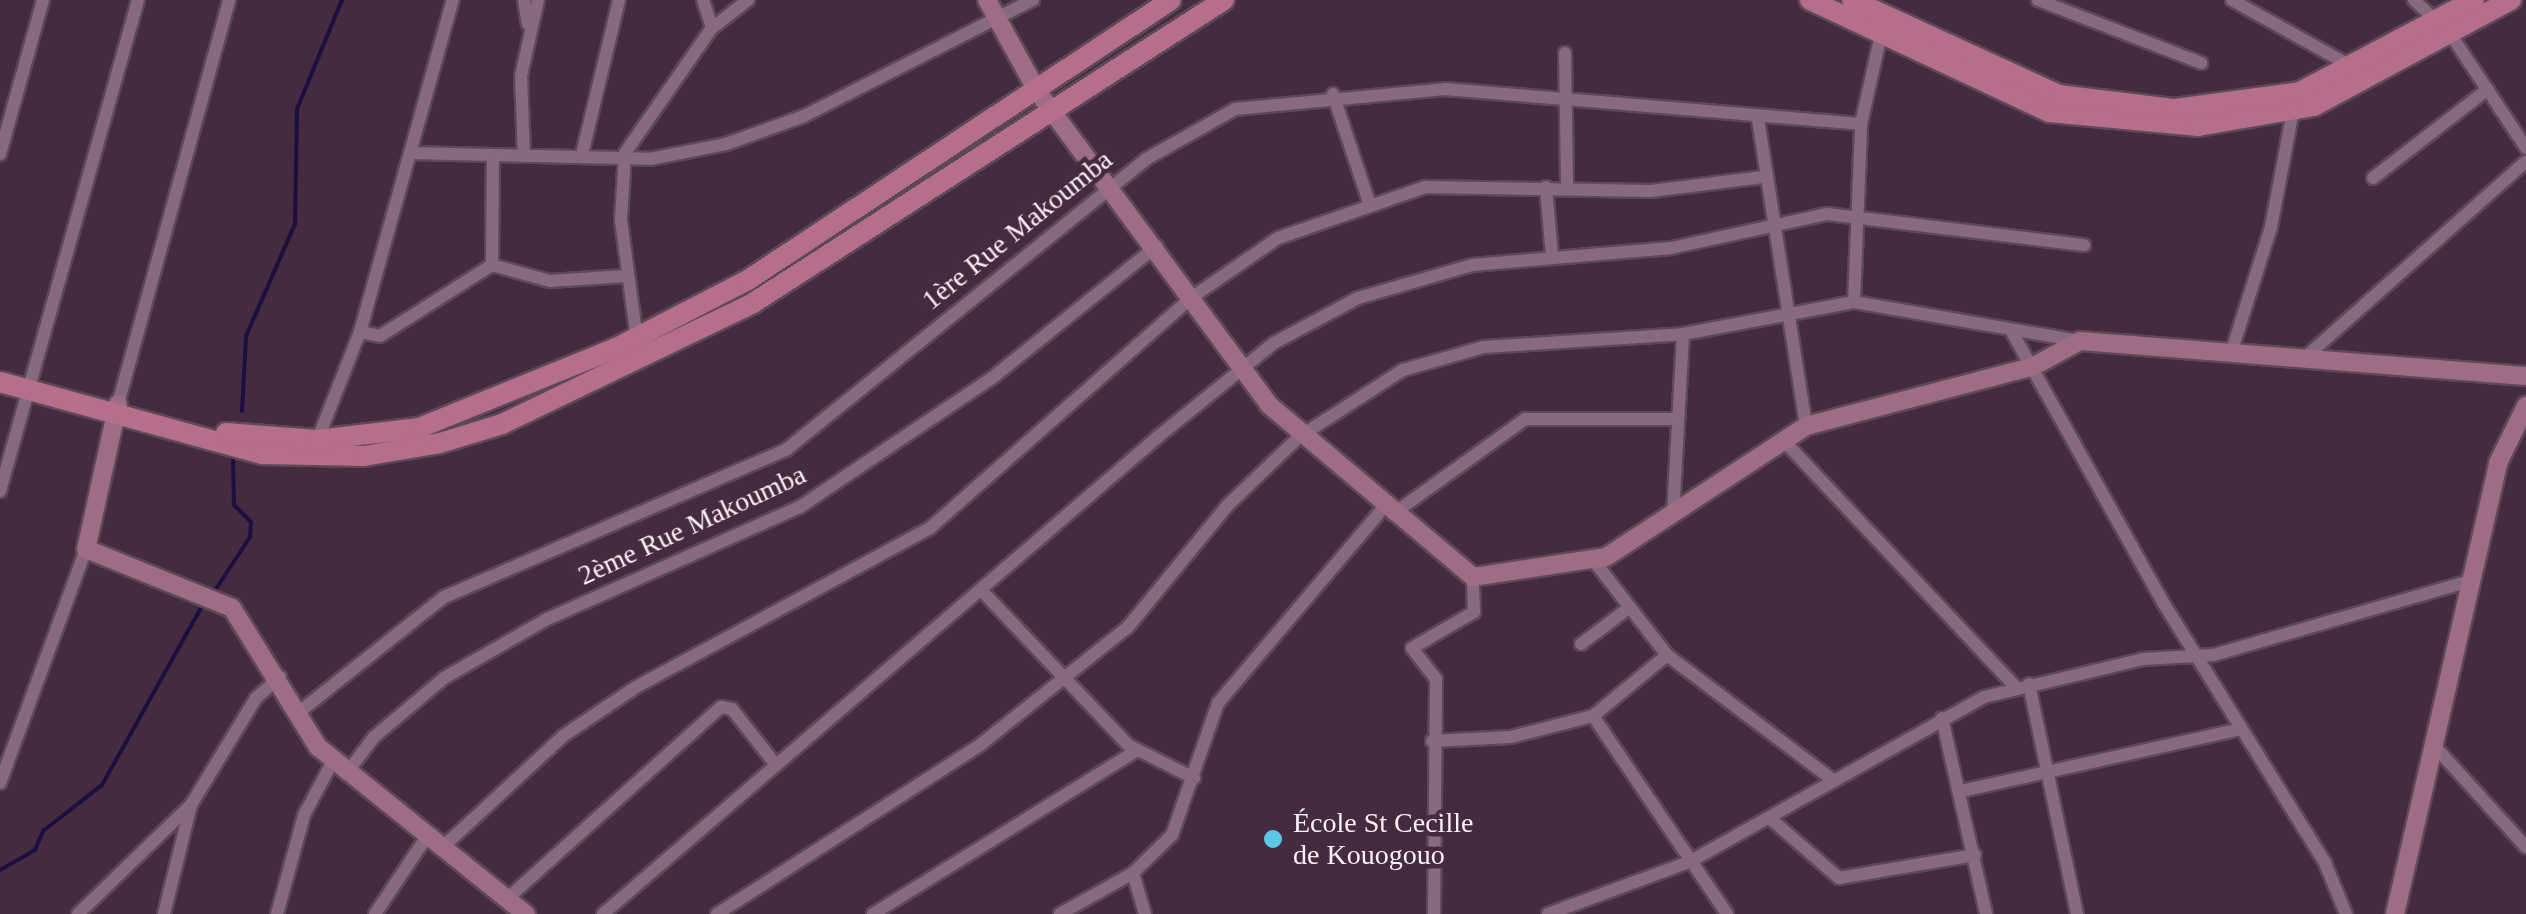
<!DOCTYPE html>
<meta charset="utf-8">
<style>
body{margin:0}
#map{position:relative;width:2526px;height:914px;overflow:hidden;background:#452b3f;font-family:Georgia,serif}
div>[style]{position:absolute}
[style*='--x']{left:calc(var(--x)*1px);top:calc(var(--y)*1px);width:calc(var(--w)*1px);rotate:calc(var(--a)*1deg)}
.stream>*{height:4px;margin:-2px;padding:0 2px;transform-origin:2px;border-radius:2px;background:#1b0f3f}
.roads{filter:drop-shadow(2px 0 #5d4858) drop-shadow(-2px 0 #5d4858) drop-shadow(0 2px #5d4858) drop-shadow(0 -2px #5d4858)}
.street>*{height:12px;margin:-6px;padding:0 6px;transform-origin:6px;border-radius:6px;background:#876a80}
.secondary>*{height:18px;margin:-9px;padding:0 9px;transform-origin:9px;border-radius:9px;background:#9e6c86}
.primary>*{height:20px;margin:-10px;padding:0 10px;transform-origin:10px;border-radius:10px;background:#b56e8c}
.dots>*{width:28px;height:28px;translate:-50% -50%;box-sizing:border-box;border:5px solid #452b3f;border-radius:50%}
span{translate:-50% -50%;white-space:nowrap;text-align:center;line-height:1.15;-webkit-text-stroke:9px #452b3f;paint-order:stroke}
.street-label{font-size:28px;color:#fef0fa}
.poi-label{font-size:28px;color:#fef0fa}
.left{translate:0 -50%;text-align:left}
</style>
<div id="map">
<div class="stream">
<div style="--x:242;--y:411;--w:75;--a:-86.9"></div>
<div style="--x:246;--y:336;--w:122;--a:-66.4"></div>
<div style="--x:295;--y:224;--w:115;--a:-89"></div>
<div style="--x:297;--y:109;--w:118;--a:-67.6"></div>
<div style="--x:212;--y:595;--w:69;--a:-56.8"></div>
<div style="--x:250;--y:537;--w:15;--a:-86"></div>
<div style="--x:251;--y:522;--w:24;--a:-135"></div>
<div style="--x:234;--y:505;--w:46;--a:-91.2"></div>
<div style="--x:0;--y:870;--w:40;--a:-29.7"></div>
<div style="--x:35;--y:850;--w:21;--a:-67"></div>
<div style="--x:43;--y:831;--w:75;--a:-37.9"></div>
<div style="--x:102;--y:785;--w:211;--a:-60.8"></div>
</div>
<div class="roads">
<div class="street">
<div style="--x:524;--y:0;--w:24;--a:81"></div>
<div style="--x:703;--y:0;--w:29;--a:72"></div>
<div style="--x:2038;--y:0;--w:175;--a:21.1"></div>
<div style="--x:2232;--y:0;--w:140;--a:29.1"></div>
<div style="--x:2414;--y:0;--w:51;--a:43.4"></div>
<div style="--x:2451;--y:35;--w:136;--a:56.4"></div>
<div style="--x:1565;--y:53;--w:134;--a:89.1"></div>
<div style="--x:1333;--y:94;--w:114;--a:71.6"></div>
<div style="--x:1758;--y:119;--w:311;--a:81.1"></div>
<div style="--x:583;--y:150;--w:154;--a:-76.5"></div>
<div style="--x:410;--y:153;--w:240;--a:1.4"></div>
<div style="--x:650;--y:159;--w:77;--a:-11.2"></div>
<div style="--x:726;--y:144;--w:83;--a:-19.7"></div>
<div style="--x:804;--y:116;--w:257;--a:-26.9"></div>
<div style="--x:0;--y:154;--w:160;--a:-74.4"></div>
<div style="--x:524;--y:156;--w:80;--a:-92.1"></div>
<div style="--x:521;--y:76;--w:78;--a:-77.4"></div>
<div style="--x:2373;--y:178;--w:145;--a:-37.7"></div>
<div style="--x:1546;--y:187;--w:69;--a:85"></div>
<div style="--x:492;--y:265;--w:60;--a:15.4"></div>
<div style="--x:550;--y:281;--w:76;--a:-3.8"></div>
<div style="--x:492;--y:265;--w:107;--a:-89.5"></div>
<div style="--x:1854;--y:302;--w:178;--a:-87.7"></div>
<div style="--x:1861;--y:124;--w:96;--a:-77.4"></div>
<div style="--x:360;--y:332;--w:20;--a:11"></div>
<div style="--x:380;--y:336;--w:133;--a:-32.4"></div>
<div style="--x:2012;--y:332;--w:312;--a:60.8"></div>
<div style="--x:2164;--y:604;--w:305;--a:58.1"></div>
<div style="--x:2325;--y:863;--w:55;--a:67.6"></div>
<div style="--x:637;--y:340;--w:121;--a:-97.6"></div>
<div style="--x:621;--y:220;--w:67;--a:-86.6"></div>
<div style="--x:625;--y:153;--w:152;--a:-55.2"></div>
<div style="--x:712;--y:28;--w:46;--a:-37.9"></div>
<div style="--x:2233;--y:347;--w:126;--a:-72.4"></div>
<div style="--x:2271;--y:227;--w:118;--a:-79.3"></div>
<div style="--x:2309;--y:354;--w:290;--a:-41.6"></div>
<div style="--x:118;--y:404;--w:419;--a:-74.6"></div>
<div style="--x:1783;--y:440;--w:340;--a:46.7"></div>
<div style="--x:315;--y:446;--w:123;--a:-68.5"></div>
<div style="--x:360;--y:332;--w:345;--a:-74.4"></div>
<div style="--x:0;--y:491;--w:510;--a:-74.3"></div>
<div style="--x:1393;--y:514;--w:163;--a:-35.7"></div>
<div style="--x:1525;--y:419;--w:152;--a:0"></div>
<div style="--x:1673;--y:514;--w:180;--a:-86.8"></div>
<div style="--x:1594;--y:561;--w:119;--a:52.2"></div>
<div style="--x:1667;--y:655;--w:208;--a:37"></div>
<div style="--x:982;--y:591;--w:212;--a:46.5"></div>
<div style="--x:1128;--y:745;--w:74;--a:26.6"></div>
<div style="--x:1581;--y:644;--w:56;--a:-37.1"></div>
<div style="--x:2029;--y:684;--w:235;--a:78.2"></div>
<div style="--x:298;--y:713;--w:186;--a:-38.5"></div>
<div style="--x:444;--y:597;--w:374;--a:-23.3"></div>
<div style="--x:787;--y:449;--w:461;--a:-38.9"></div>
<div style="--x:1146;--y:159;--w:102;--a:-29.3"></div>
<div style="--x:1235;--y:109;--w:211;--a:-5.4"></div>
<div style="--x:1445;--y:89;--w:417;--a:4.8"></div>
<div style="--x:1593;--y:716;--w:239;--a:55.9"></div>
<div style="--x:1942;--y:718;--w:201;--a:77.3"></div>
<div style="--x:1432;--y:741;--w:79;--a:-2.9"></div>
<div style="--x:1511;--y:737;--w:85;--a:-14.4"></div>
<div style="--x:1593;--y:716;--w:96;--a:-39.5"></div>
<div style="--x:2438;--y:750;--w:131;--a:47.8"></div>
<div style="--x:346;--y:774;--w:46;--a:-52.9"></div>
<div style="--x:374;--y:737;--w:92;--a:-40.1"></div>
<div style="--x:444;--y:678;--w:119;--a:-29.8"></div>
<div style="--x:547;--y:619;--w:277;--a:-23.9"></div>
<div style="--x:800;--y:507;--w:231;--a:-33.9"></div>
<div style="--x:992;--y:378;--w:211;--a:-38.7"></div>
<div style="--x:0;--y:783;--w:249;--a:-69.8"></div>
<div style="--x:1961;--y:791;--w:286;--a:-12.5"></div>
<div style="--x:1772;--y:820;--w:89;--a:40.9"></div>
<div style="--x:1839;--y:878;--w:138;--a:-9.6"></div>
<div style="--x:445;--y:845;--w:161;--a:-42.7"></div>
<div style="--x:563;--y:736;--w:88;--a:-33.9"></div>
<div style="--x:636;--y:687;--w:334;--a:-28.4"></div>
<div style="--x:930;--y:528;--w:348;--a:-41.4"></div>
<div style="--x:1191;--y:298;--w:106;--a:-34.6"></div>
<div style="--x:1278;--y:238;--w:156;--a:-19.1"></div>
<div style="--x:1425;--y:187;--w:226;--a:1"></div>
<div style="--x:1651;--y:191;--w:113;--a:-7.1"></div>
<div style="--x:1133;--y:873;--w:43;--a:73.7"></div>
<div style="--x:508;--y:898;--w:286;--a:-41.9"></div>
<div style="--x:721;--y:707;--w:11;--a:10"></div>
<div style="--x:732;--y:709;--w:65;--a:51.9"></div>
<div style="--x:78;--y:914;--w:157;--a:-44"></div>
<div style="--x:164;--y:914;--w:112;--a:-76.1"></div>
<div style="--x:191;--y:805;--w:125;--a:-58.7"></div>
<div style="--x:256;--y:698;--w:32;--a:-41"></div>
<div style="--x:277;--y:914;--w:103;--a:-74.7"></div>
<div style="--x:304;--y:815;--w:61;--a:-61.8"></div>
<div style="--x:375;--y:914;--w:97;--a:-56.3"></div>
<div style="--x:603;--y:914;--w:733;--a:-40.69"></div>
<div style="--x:1159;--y:436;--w:148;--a:-39"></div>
<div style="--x:1274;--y:343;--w:95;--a:-28.2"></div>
<div style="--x:1358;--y:298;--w:119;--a:-16.1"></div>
<div style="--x:1472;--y:265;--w:200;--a:-4.9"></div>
<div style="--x:1671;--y:248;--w:160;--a:-12.3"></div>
<div style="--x:1827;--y:214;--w:259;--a:6.9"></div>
<div style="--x:717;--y:914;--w:313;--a:-32.7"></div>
<div style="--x:980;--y:745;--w:189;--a:-38.6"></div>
<div style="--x:1128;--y:627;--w:158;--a:-50.7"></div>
<div style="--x:1228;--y:505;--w:98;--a:-43.8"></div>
<div style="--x:1299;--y:437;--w:124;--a:-32.8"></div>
<div style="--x:1403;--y:370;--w:84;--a:-15.9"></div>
<div style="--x:1484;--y:347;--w:199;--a:-3.7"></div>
<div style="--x:1683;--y:334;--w:174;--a:-10.6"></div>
<div style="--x:1854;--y:302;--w:229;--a:9.8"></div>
<div style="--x:873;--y:914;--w:309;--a:-31.8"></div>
<div style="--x:1060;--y:914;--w:84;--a:-29.3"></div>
<div style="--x:1133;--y:873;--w:54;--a:-44.3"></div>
<div style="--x:1172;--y:835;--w:140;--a:-70.8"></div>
<div style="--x:1218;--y:703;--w:257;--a:-49.7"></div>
<div style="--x:1434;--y:914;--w:235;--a:-89.5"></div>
<div style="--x:1436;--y:679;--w:39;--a:-128"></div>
<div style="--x:1412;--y:648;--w:72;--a:-30.1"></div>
<div style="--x:1474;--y:612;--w:35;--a:-92"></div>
<div style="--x:1548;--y:914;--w:150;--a:-20.2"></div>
<div style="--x:1689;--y:862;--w:338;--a:-29.2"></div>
<div style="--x:1984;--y:697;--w:163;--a:-13.4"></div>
<div style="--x:2143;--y:659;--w:70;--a:-3.3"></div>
<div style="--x:2213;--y:655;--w:271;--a:-16.1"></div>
</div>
<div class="secondary">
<div style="--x:987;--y:0;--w:104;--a:61.2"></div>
<div style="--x:1037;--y:91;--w:390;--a:53.5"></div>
<div style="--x:1269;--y:405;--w:267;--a:40.1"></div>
<div style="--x:1473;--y:577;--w:134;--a:-8.6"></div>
<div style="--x:1606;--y:557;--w:239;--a:-33.2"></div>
<div style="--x:1806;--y:426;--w:236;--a:-14.7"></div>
<div style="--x:2034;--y:366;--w:52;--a:-28.5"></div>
<div style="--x:2080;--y:341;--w:447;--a:4.5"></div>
<div style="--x:118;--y:404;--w:148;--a:102.4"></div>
<div style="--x:86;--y:549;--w:157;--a:22"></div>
<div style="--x:232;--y:608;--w:163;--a:58.3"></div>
<div style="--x:318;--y:747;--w:267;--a:38.8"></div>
<div style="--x:2395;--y:914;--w:463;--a:-77.1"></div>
<div style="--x:2498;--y:463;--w:64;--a:-63.8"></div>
</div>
<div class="primary">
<div style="--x:1810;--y:0;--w:264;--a:25.1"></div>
<div style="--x:2049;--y:112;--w:150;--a:5.4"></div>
<div style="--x:2198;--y:126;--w:118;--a:-9.8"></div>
<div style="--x:2314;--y:106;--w:224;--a:-28.3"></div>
<div style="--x:1852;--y:0;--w:228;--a:24.7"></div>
<div style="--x:2059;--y:95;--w:117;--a:6.9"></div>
<div style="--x:2175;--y:109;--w:126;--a:-7.7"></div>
<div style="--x:2300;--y:92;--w:197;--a:-27.9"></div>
<div style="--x:0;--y:382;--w:272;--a:15.4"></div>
<div style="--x:262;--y:454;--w:102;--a:1.1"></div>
<div style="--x:364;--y:456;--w:77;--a:-9.7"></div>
<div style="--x:440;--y:443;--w:65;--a:-17"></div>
<div style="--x:502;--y:424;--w:279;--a:-25.7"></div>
<div style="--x:753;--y:303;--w:560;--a:-32.75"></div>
<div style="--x:226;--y:433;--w:91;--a:4.4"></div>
<div style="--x:317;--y:440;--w:103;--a:-6.7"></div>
<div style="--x:419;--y:428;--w:213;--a:-22.1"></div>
<div style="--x:616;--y:348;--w:148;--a:-27.3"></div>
<div style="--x:748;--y:280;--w:507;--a:-33.5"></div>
</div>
</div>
<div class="dots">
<div style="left:1273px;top:839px;background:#5bc8e7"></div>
</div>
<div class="street-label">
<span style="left:1017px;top:230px;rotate:-39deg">1ère Rue Makoumba</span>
<span style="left:692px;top:525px;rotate:-25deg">2ème Rue Makoumba</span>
</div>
<div class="poi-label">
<span class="left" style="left:1293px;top:839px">École St Cecille<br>de Kouogouo</span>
</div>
</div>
